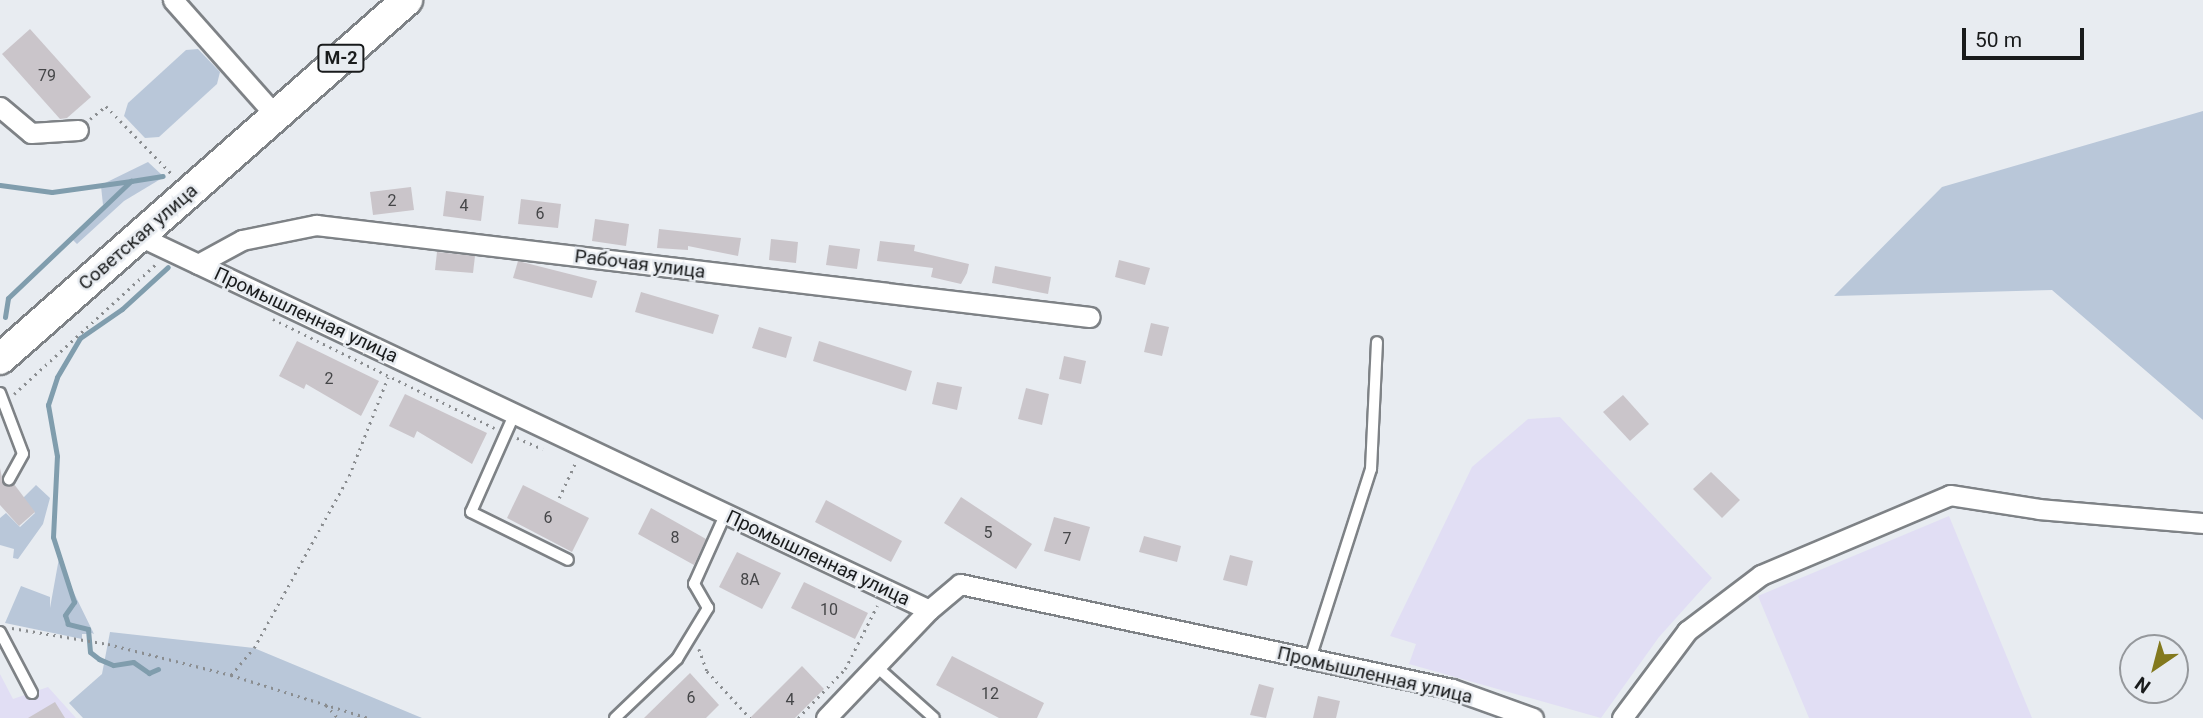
<!DOCTYPE html>
<meta charset="utf-8">
<style>
body{margin:0}
#map{position:relative;width:2203px;height:718px;overflow:hidden;background:#e8ecf1;font-family:Roboto,sans-serif}
div>[style]{position:absolute}
[style*='--x']{left:calc(var(--x)*1px);top:calc(var(--y)*1px);width:calc(var(--w)*1px);rotate:calc(var(--a)*1deg)}
.industrial>*{inset:0;background:#e1def4}
.green>*{inset:0;background:#b9c7d9}
.stream>*{height:5px;margin:-2.5px;padding:0 2.5px;transform-origin:2.5px;border-radius:2.5px;background:#809dad}
.building>*{inset:0;background:#cac5ca}
.path>*{height:2.5px;margin-top:-1.25px;transform-origin:0;background:repeating-linear-gradient(90deg,#8a8d90 0 2px,transparent 0 7px)}
.roads{filter:drop-shadow(2px 0 #7e8286) drop-shadow(-2px 0 #7e8286) drop-shadow(0 2px #7e8286) drop-shadow(0 -2px #7e8286)}
.lane>*{height:10px;margin:-5px;padding:0 5px;transform-origin:5px;border-radius:5px;background:#fff}
.street>*{height:19px;margin:-9.5px;padding:0 9.5px;transform-origin:9.5px;border-radius:9.5px;background:#fff}
.primary>*{height:30px;margin:-15px;padding:0 15px;transform-origin:15px;border-radius:15px;background:#fff}
span{translate:-50% -50%;white-space:nowrap;text-align:center;line-height:1.15;-webkit-text-stroke:5px #e8ecf1;paint-order:stroke}
.number-label{font-size:16px;color:#454648}
.number-label span{-webkit-text-stroke-width:0}
.shield-label span{padding:2px 5px;background:#e8ecf1;border:2px solid;border-radius:5px;-webkit-text-stroke-width:0}
.shield-label{font-size:18px;color:#191b1c;font-weight:700}
.street-label{font-size:19px;color:#191b1c}
.north{position:absolute;left:2119px;top:634px;width:70px;height:70px;box-sizing:border-box;background:#e8ecf1;border:2px solid #95989c;border-radius:50%;rotate:215deg;font-size:19px;font-weight:700;line-height:28px;text-align:center;color:#191b1c}
.north::after{content:'';display:block;margin:auto;width:24px;height:32px;background:#83791e;clip-path:polygon(50% 0,100% 100%,50% 72%,0 100%)}
.scale{position:absolute;left:1962px;top:28px;width:122px;height:32px;box-sizing:border-box;border:4px solid #191b1c;border-top:0;padding-left:9px;font-size:21px;line-height:24px;white-space:nowrap;color:#191b1c;-webkit-text-stroke:5px #e8ecf1;paint-order:stroke}
</style>
<div id="map">
<div class="industrial">
<div style="clip-path:polygon(1560px 417px,1712px 578px,1659px 637px,1601px 718px,1409px 664px,1416px 644px,1390px 636px,1472px 467px,1528px 419px)"></div>
<div style="clip-path:polygon(1949px 516px,2032px 718px,1809px 718px,1758px 596px)"></div>
<div style="clip-path:polygon(0 674px,13px 699px,48px 687px,76px 718px,0 718px)"></div>
</div>
<div class="green">
<div style="clip-path:polygon(198px 49px,220px 72px,217px 84px,159px 137px,145px 138px,124px 116px,128px 103px,186px 50px)"></div>
<div style="clip-path:polygon(2203px 111px,2203px 420px,2052px 290px,1834px 296px,1942px 187px)"></div>
<div style="clip-path:polygon(148px 162px,162px 175px,103px 184px)"></div>
<div style="clip-path:polygon(164px 177px,124px 201px,77px 244px,72px 239px,131px 182px)"></div>
<div style="clip-path:polygon(129px 182px,103px 205px,101px 186px)"></div>
<div style="clip-path:polygon(36px 485px,50px 498px,43px 524px,18px 559px,13px 558px,14px 549px,0 545px,0 518px,6px 513px,20px 527px,35px 513px,23px 498px)"></div>
<div style="clip-path:polygon(59px 558px,73px 602px,64px 615px,68px 625px,87px 630px,88px 634px,82px 634px,82px 639px,5px 623px,21px 586px,50px 597px,50px 608px)"></div>
<div style="clip-path:polygon(72px 589px,94px 634px,69px 624px,66px 615px,75px 602px)"></div>
<div style="clip-path:polygon(110px 632px,254px 648px,422px 718px,83px 718px,69px 703px,102px 674px)"></div>
</div>
<div class="stream">
<div style="--x:0;--y:185;--w:52;--a:7.7"></div>
<div style="--x:52;--y:192;--w:80;--a:-7.9"></div>
<div style="--x:5;--y:317;--w:19;--a:-81"></div>
<div style="--x:8;--y:298;--w:170;--a:-43.6"></div>
<div style="--x:131;--y:181;--w:32;--a:-9"></div>
<div style="--x:158;--y:669;--w:10;--a:156"></div>
<div style="--x:149;--y:673;--w:19;--a:-145"></div>
<div style="--x:133;--y:662;--w:20;--a:171"></div>
<div style="--x:113;--y:665;--w:15;--a:-157"></div>
<div style="--x:99;--y:659;--w:11;--a:-142"></div>
<div style="--x:90;--y:652;--w:23;--a:-95"></div>
<div style="--x:88;--y:629;--w:21;--a:-166"></div>
<div style="--x:68;--y:624;--w:9;--a:-108"></div>
<div style="--x:65;--y:615;--w:16;--a:-55"></div>
<div style="--x:74;--y:602;--w:68;--a:-107.9"></div>
<div style="--x:53;--y:537;--w:81;--a:-87.2"></div>
<div style="--x:57;--y:456;--w:52;--a:-100"></div>
<div style="--x:48;--y:405;--w:29;--a:-72"></div>
<div style="--x:57;--y:377;--w:45;--a:-59.5"></div>
<div style="--x:80;--y:338;--w:51;--a:-34.6"></div>
<div style="--x:122;--y:309;--w:62;--a:-42.4"></div>
</div>
<div class="building">
<div style="clip-path:polygon(30px 29px,91px 97px,67px 118px,60px 119px,2px 54px)"></div>
<div style="clip-path:polygon(411px 187px,414px 210px,373px 215px,370px 192px)"></div>
<div style="clip-path:polygon(446px 191px,484px 196px,481px 221px,443px 216px)"></div>
<div style="clip-path:polygon(521px 199px,561px 204px,558px 228px,518px 224px)"></div>
<div style="clip-path:polygon(595px 219px,629px 224px,626px 246px,592px 241px)"></div>
<div style="clip-path:polygon(659px 229px,741px 238px,738px 256px,688px 246px,688px 250px,657px 248px)"></div>
<div style="clip-path:polygon(771px 239px,798px 242px,796px 263px,769px 260px)"></div>
<div style="clip-path:polygon(880px 241px,915px 245px,914px 251px,969px 264px,967px 273px,961px 284px,931px 277px,933px 268px,877px 261px)"></div>
<div style="clip-path:polygon(829px 245px,860px 249px,857px 269px,826px 265px)"></div>
<div style="clip-path:polygon(437px 252px,475px 256px,473px 273px,435px 270px)"></div>
<div style="clip-path:polygon(1119px 260px,1150px 268px,1145px 285px,1115px 277px)"></div>
<div style="clip-path:polygon(518px 261px,597px 281px,592px 298px,513px 278px)"></div>
<div style="clip-path:polygon(995px 266px,1051px 277px,1048px 294px,992px 283px)"></div>
<div style="clip-path:polygon(641px 292px,719px 315px,713px 334px,635px 312px)"></div>
<div style="clip-path:polygon(1151px 323px,1169px 327px,1162px 356px,1144px 352px)"></div>
<div style="clip-path:polygon(759px 327px,792px 337px,786px 358px,752px 348px)"></div>
<div style="clip-path:polygon(297px 341px,379px 381px,361px 416px,306px 384px,304px 389px,279px 376px)"></div>
<div style="clip-path:polygon(819px 341px,912px 371px,906px 391px,813px 361px)"></div>
<div style="clip-path:polygon(1064px 356px,1086px 361px,1081px 384px,1059px 379px)"></div>
<div style="clip-path:polygon(937px 382px,962px 387px,957px 410px,932px 404px)"></div>
<div style="clip-path:polygon(1026px 388px,1049px 394px,1042px 425px,1018px 419px)"></div>
<div style="clip-path:polygon(405px 394px,487px 433px,472px 464px,417px 431px,414px 438px,389px 426px)"></div>
<div style="clip-path:polygon(1623px 395px,1649px 424px,1630px 441px,1603px 412px)"></div>
<div style="clip-path:polygon(0 468px,3px 483px,14px 484px,35px 512px,19px 526px,0 505px)"></div>
<div style="clip-path:polygon(1711px 472px,1740px 500px,1722px 518px,1693px 489px)"></div>
<div style="clip-path:polygon(523px 485px,589px 518px,572px 552px,507px 518px)"></div>
<div style="clip-path:polygon(961px 497px,1032px 544px,1016px 569px,944px 523px)"></div>
<div style="clip-path:polygon(826px 500px,902px 541px,891px 562px,815px 522px)"></div>
<div style="clip-path:polygon(651px 508px,706px 539px,694px 565px,638px 534px)"></div>
<div style="clip-path:polygon(1054px 517px,1090px 527px,1080px 561px,1044px 551px)"></div>
<div style="clip-path:polygon(1144px 536px,1181px 546px,1177px 562px,1139px 552px)"></div>
<div style="clip-path:polygon(737px 552px,781px 573px,762px 609px,719px 587px)"></div>
<div style="clip-path:polygon(1230px 555px,1253px 561px,1247px 586px,1223px 580px)"></div>
<div style="clip-path:polygon(804px 582px,868px 613px,855px 639px,791px 608px)"></div>
<div style="clip-path:polygon(952px 656px,1044px 703px,1037px 718px,999px 718px,936px 685px)"></div>
<div style="clip-path:polygon(802px 666px,824px 689px,795px 718px,750px 718px)"></div>
<div style="clip-path:polygon(690px 673px,719px 705px,706px 718px,644px 718px)"></div>
<div style="clip-path:polygon(1259px 684px,1274px 688px,1266px 718px,1250px 715px)"></div>
<div style="clip-path:polygon(1318px 696px,1340px 701px,1336px 718px,1313px 718px)"></div>
<div style="clip-path:polygon(55px 702px,65px 718px,28px 718px)"></div>
</div>
<div class="path">
<div style="--x:90;--y:119;--w:21;--a:-39"></div>
<div style="--x:106;--y:106;--w:95;--a:45.9"></div>
<div style="--x:273;--y:319;--w:247;--a:26.2"></div>
<div style="--x:14;--y:394;--w:193;--a:-42.5"></div>
<div style="--x:517;--y:438;--w:28;--a:23"></div>
<div style="--x:559;--y:498;--w:38;--a:-65"></div>
<div style="--x:12;--y:628;--w:97;--a:9.5"></div>
<div style="--x:108;--y:644;--w:127;--a:14.1"></div>
<div style="--x:231;--y:675;--w:144;--a:17.4"></div>
<div style="--x:699;--y:649;--w:23;--a:70"></div>
<div style="--x:707;--y:671;--w:64;--a:47.5"></div>
<div style="--x:231;--y:675;--w:35;--a:-50"></div>
<div style="--x:254;--y:648;--w:196;--a:-61.1"></div>
<div style="--x:349;--y:476;--w:106;--a:-68.5"></div>
<div style="--x:326;--y:705;--w:18;--a:47"></div>
<div style="--x:798;--y:718;--w:68;--a:-46.2"></div>
<div style="--x:845;--y:669;--w:71;--a:-63.1"></div>
</div>
<div class="roads">
<div class="lane">
<div style="--x:0;--y:393;--w:65;--a:69.3"></div>
<div style="--x:23;--y:454;--w:29;--a:119"></div>
<div style="--x:514;--y:415;--w:106;--a:113.9"></div>
<div style="--x:471;--y:512;--w:108;--a:26.3"></div>
<div style="--x:0;--y:632;--w:69;--a:62.3"></div>
<div style="--x:1310;--y:659;--w:200;--a:-72.2"></div>
<div style="--x:1371;--y:469;--w:127;--a:-87.3"></div>
<div style="--x:877;--y:667;--w:76;--a:41.8"></div>
<div style="--x:615;--y:718;--w:86;--a:-43.6"></div>
<div style="--x:677;--y:659;--w:60;--a:-58.7"></div>
<div style="--x:708;--y:608;--w:28;--a:-120"></div>
<div style="--x:694;--y:584;--w:76;--a:-65.8"></div>
</div>
<div class="street">
<div style="--x:173;--y:0;--w:155;--a:48.4"></div>
<div style="--x:0;--y:107;--w:40;--a:40"></div>
<div style="--x:31;--y:133;--w:47;--a:-3.7"></div>
<div style="--x:139;--y:236;--w:874;--a:25.33"></div>
<div style="--x:198;--y:264;--w:50;--a:-28.6"></div>
<div style="--x:242;--y:240;--w:76;--a:-11.5"></div>
<div style="--x:316;--y:225;--w:779;--a:6.78"></div>
<div style="--x:826;--y:718;--w:149;--a:-46.4"></div>
<div style="--x:929;--y:610;--w:40;--a:-40"></div>
<div style="--x:960;--y:584;--w:503;--a:12.05"></div>
<div style="--x:1452;--y:689;--w:86;--a:19.7"></div>
<div style="--x:1622;--y:718;--w:109;--a:-53.2"></div>
<div style="--x:1687;--y:631;--w:93;--a:-37.1"></div>
<div style="--x:1761;--y:575;--w:205;--a:-22.9"></div>
<div style="--x:1950;--y:495;--w:90;--a:8.9"></div>
<div style="--x:2039;--y:509;--w:165;--a:4.9"></div>
</div>
<div class="primary">
<div style="--x:0;--y:359;--w:543;--a:-41.41"></div>
</div>
</div>
<div class="number-label">
<span style="left:47px;top:76px">79</span>
<span style="left:392px;top:201px">2</span>
<span style="left:464px;top:206px">4</span>
<span style="left:540px;top:214px">6</span>
<span style="left:329px;top:379px">2</span>
<span style="left:548px;top:518px">6</span>
<span style="left:988px;top:533px">5</span>
<span style="left:675px;top:538px">8</span>
<span style="left:1067px;top:539px">7</span>
<span style="left:750px;top:580px">8А</span>
<span style="left:829px;top:610px">10</span>
<span style="left:990px;top:694px">12</span>
<span style="left:691px;top:698px">6</span>
<span style="left:790px;top:700px">4</span>
</div>
<div class="shield-label">
<span style="left:341px;top:58px">М-2</span>
</div>
<div class="street-label">
<span style="left:138px;top:237px;rotate:-41deg">Советская улица</span>
<span style="left:640px;top:264px;rotate:7deg">Рабочая улица</span>
<span style="left:306px;top:315px;rotate:25deg">Промышленная улица</span>
<span style="left:818px;top:558px;rotate:25deg">Промышленная улица</span>
<span style="left:1375px;top:675px;rotate:13deg">Промышленная улица</span>
</div>
<div class="north">N</div>
<div class="scale">50 m</div>
</div>
